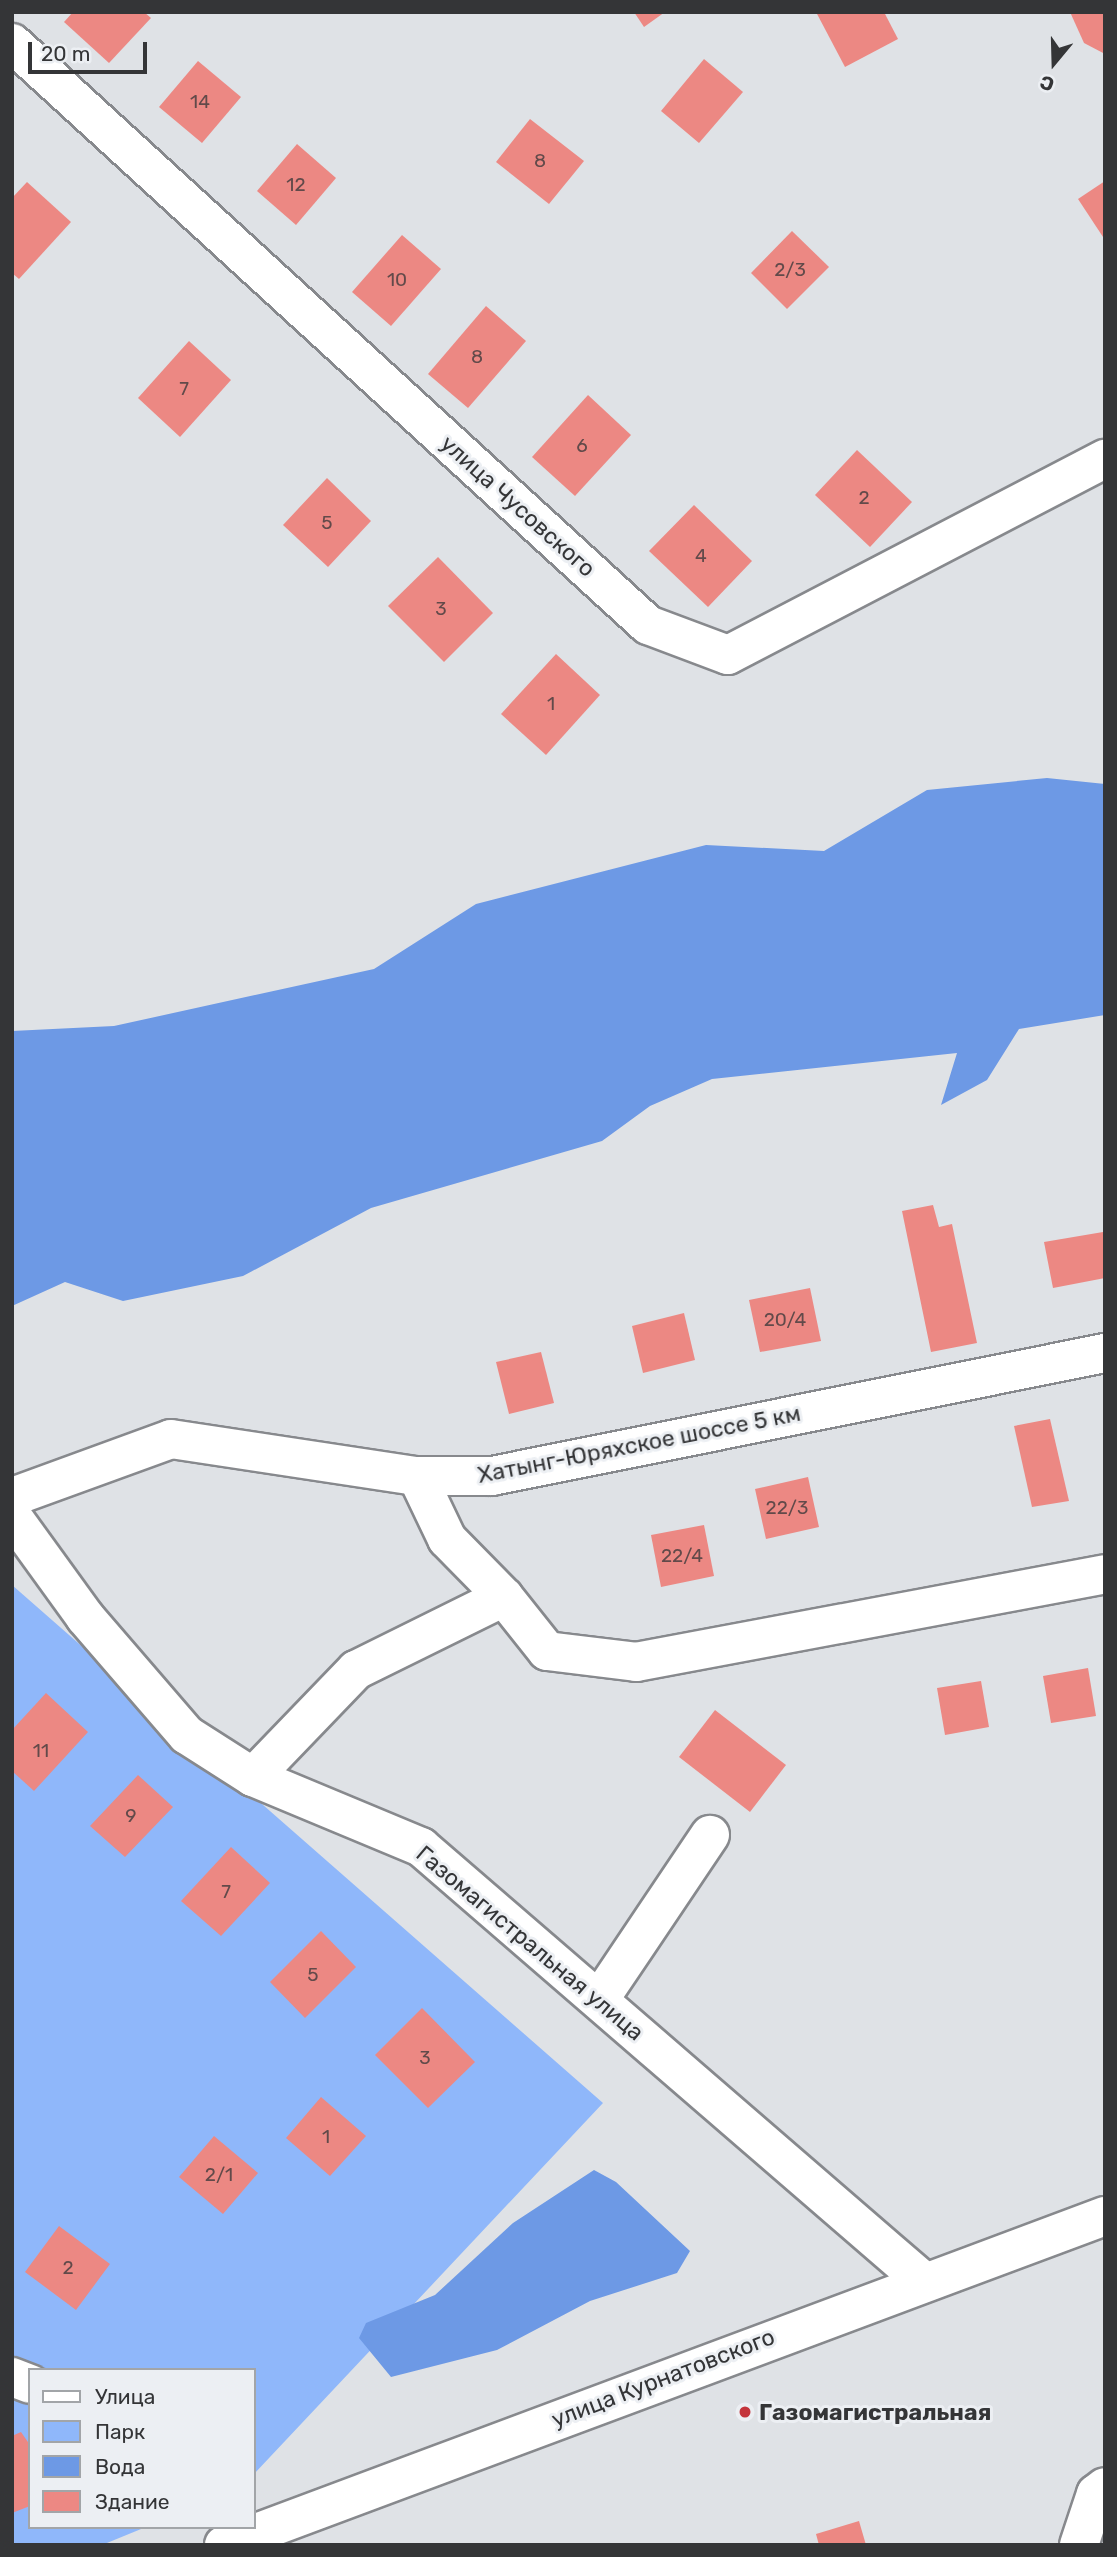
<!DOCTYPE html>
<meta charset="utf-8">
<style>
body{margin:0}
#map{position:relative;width:1117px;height:2557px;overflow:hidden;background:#dfe2e6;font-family:Rubik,sans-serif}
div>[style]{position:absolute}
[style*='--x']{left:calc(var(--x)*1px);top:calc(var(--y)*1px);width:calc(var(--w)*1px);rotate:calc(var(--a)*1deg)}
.green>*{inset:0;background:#8fb7fa}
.water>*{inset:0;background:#6d99e5}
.building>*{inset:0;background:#ec8883}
.roads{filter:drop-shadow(2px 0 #87898d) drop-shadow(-2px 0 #87898d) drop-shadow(0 2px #87898d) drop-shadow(0 -2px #87898d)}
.minor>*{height:38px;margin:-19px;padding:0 19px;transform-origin:19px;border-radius:19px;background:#fff}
.dots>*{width:19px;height:19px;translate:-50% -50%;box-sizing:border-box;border:4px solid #eceff3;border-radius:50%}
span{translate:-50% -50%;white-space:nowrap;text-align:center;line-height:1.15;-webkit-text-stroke:6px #eceff3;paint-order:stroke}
.number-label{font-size:19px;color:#624a4a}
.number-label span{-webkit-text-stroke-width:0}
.street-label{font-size:23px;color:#343537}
.poi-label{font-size:23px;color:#343537;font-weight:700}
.left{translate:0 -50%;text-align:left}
.frame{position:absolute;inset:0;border:14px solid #343537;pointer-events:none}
.legend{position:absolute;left:28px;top:2368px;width:228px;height:161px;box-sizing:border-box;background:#eceff3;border:2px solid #a2a5a8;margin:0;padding:9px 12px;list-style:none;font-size:21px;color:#343537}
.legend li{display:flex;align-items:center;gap:14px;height:35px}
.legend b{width:35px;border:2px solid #a2a5a8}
.north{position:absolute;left:1019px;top:28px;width:70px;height:70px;-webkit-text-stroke:5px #eceff3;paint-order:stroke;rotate:199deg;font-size:19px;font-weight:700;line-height:28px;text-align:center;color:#343537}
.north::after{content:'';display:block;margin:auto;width:24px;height:32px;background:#343537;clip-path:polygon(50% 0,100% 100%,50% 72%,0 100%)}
.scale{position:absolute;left:28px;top:42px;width:119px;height:32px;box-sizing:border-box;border:4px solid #343537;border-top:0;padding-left:9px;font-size:21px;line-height:24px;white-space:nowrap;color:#343537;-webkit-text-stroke:5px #eceff3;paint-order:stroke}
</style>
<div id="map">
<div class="green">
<div style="clip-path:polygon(12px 1585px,603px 2103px,254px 2474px,254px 2370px,30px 2370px,30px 2527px,146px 2527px,102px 2545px,12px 2545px)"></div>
</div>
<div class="water">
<div style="clip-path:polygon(1047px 778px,1105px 784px,1105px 1015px,1019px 1029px,987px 1080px,941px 1105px,957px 1053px,712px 1079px,650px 1106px,602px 1141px,371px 1208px,243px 1276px,123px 1301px,65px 1282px,12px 1306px,12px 1031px,114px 1026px,374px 969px,476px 904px,706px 845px,824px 851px,927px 790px)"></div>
<div style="clip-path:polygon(594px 2170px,616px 2182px,690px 2251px,677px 2273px,590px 2301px,497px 2350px,391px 2377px,359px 2338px,366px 2323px,435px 2295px,513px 2223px)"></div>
</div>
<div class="building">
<div style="clip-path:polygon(73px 12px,144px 12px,151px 18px,109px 63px,64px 22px)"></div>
<div style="clip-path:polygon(634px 12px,665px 12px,644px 27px)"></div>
<div style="clip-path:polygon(816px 12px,884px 12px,898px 39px,845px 67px)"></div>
<div style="clip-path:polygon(1070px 12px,1105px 12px,1105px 54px,1084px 43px)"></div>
<div style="clip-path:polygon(704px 59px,743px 92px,699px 143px,661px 111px)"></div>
<div style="clip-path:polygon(198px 61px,241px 97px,202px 143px,159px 107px)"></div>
<div style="clip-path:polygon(530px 119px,584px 161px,549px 204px,496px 162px)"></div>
<div style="clip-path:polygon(297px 144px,336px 178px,296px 225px,257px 191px)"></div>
<div style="clip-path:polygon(1105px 181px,1105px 240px,1078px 199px)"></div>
<div style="clip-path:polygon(27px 182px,71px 222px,19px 279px,12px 273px,12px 198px)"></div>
<div style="clip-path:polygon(792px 231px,829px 267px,787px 309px,751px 273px)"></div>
<div style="clip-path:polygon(402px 235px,441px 269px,391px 326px,352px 292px)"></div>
<div style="clip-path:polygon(486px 306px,526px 341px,468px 408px,428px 374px)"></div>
<div style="clip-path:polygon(189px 341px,231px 380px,180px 437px,138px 398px)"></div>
<div style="clip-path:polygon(588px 395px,631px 435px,575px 496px,532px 457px)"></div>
<div style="clip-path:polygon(857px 450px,912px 502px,870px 547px,815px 495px)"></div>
<div style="clip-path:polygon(327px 478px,371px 521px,328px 567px,283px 525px)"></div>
<div style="clip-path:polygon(694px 505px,752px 561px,708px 607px,649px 551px)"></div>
<div style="clip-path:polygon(438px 557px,493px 613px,444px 662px,388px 606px)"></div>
<div style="clip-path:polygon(556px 654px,600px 695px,546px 755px,501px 714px)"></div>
<div style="clip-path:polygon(933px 1205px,939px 1227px,952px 1224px,977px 1343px,931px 1352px,902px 1211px)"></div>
<div style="clip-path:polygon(1103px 1232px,1105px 1278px,1053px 1288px,1044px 1242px)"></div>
<div style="clip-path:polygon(810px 1288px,821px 1341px,760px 1352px,749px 1300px)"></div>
<div style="clip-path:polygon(684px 1313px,695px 1360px,643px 1373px,632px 1326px)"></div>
<div style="clip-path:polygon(541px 1352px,554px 1403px,509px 1414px,496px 1362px)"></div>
<div style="clip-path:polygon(1050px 1419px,1069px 1501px,1032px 1507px,1014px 1426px)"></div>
<div style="clip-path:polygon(808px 1477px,819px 1527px,766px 1539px,755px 1489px)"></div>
<div style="clip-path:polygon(704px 1525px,714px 1576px,661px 1587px,651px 1535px)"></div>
<div style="clip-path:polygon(1088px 1668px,1096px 1716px,1051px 1723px,1043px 1676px)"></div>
<div style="clip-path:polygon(981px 1681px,989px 1727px,945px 1735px,937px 1688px)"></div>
<div style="clip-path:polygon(46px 1693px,88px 1732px,34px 1791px,12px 1771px,12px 1730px)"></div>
<div style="clip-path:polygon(715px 1710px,786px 1765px,750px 1812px,679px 1757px)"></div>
<div style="clip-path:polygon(138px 1775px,173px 1807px,125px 1857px,90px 1826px)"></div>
<div style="clip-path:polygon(231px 1847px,270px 1883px,221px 1936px,181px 1901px)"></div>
<div style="clip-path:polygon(321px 1931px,356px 1967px,305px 2018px,270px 1982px)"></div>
<div style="clip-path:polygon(422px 2008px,475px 2062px,428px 2108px,375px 2055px)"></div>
<div style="clip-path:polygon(321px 2097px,366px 2136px,330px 2176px,286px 2138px)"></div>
<div style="clip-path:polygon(214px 2136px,258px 2173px,223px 2214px,179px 2177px)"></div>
<div style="clip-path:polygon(59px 2226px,110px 2264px,76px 2310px,25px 2272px)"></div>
<div style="clip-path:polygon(21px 2432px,30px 2445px,30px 2506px,12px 2513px,12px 2436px)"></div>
<div style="clip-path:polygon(859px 2521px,866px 2545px,819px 2545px,816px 2534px)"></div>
</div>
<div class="roads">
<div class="minor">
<div style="--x:12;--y:43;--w:862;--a:42.46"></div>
<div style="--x:648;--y:625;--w:85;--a:20.6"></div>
<div style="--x:728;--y:655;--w:425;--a:-27.5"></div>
<div style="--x:417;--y:1476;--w:70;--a:64.5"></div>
<div style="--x:447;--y:1539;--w:81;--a:45.5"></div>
<div style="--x:12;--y:1497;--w:169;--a:-20"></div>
<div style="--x:171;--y:1439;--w:249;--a:8.6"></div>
<div style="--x:417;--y:1476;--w:75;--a:0"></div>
<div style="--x:492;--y:1476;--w:625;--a:-11.35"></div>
<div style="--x:12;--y:1516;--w:125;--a:54.1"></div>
<div style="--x:85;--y:1617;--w:156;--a:49.2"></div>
<div style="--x:187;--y:1735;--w:78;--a:32.5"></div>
<div style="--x:253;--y:1777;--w:182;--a:22.6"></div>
<div style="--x:421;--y:1847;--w:664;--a:40.84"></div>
<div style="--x:253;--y:1777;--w:149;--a:-46.1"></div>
<div style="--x:356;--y:1670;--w:165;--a:-26.3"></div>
<div style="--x:504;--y:1597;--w:69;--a:51.5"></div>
<div style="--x:547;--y:1651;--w:90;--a:7"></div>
<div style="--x:636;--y:1662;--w:477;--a:-10.6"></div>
<div style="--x:599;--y:2000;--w:199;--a:-56.1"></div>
<div style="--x:12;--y:2377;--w:19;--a:21"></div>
<div style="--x:224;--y:2545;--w:940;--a:-20.48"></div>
<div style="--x:1079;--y:2545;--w:54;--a:-71.6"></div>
<div style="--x:1096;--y:2494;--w:11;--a:-38"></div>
</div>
</div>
<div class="dots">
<div style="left:745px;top:2412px;background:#c4343b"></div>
</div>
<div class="number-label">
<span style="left:200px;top:102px">14</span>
<span style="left:540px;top:161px">8</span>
<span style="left:296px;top:185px">12</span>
<span style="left:790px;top:270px">2/3</span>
<span style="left:397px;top:280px">10</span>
<span style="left:477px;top:357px">8</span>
<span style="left:184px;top:389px">7</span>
<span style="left:582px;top:446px">6</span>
<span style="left:864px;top:498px">2</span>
<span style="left:327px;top:523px">5</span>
<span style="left:701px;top:556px">4</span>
<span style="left:441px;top:609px">3</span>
<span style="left:551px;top:704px">1</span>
<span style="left:785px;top:1320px">20/4</span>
<span style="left:787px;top:1508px">22/3</span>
<span style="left:682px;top:1556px">22/4</span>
<span style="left:41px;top:1751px">11</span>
<span style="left:131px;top:1816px">9</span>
<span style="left:226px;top:1892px">7</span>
<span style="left:313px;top:1975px">5</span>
<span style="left:425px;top:2058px">3</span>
<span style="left:326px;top:2137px">1</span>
<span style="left:219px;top:2175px">2/1</span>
<span style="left:68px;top:2268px">2</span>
</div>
<div class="street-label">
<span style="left:518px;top:506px;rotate:42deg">улица Чусовского</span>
<span style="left:639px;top:1444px;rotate:-11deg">Хатынг-Юряхское шоссе 5 км</span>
<span style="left:530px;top:1943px;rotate:40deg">Газомагистральная улица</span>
<span style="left:663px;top:2378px;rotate:-21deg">улица Курнатовского</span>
</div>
<div class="poi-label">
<span class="left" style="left:759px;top:2412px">Газомагистральная</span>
</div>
<div class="frame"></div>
<ul class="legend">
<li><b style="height:9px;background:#fff"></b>Улица</li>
<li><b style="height:19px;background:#8fb7fa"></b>Парк</li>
<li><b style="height:19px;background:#6d99e5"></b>Вода</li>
<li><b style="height:19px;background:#ec8883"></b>Здание</li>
</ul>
<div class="north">С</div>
<div class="scale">20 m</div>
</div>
